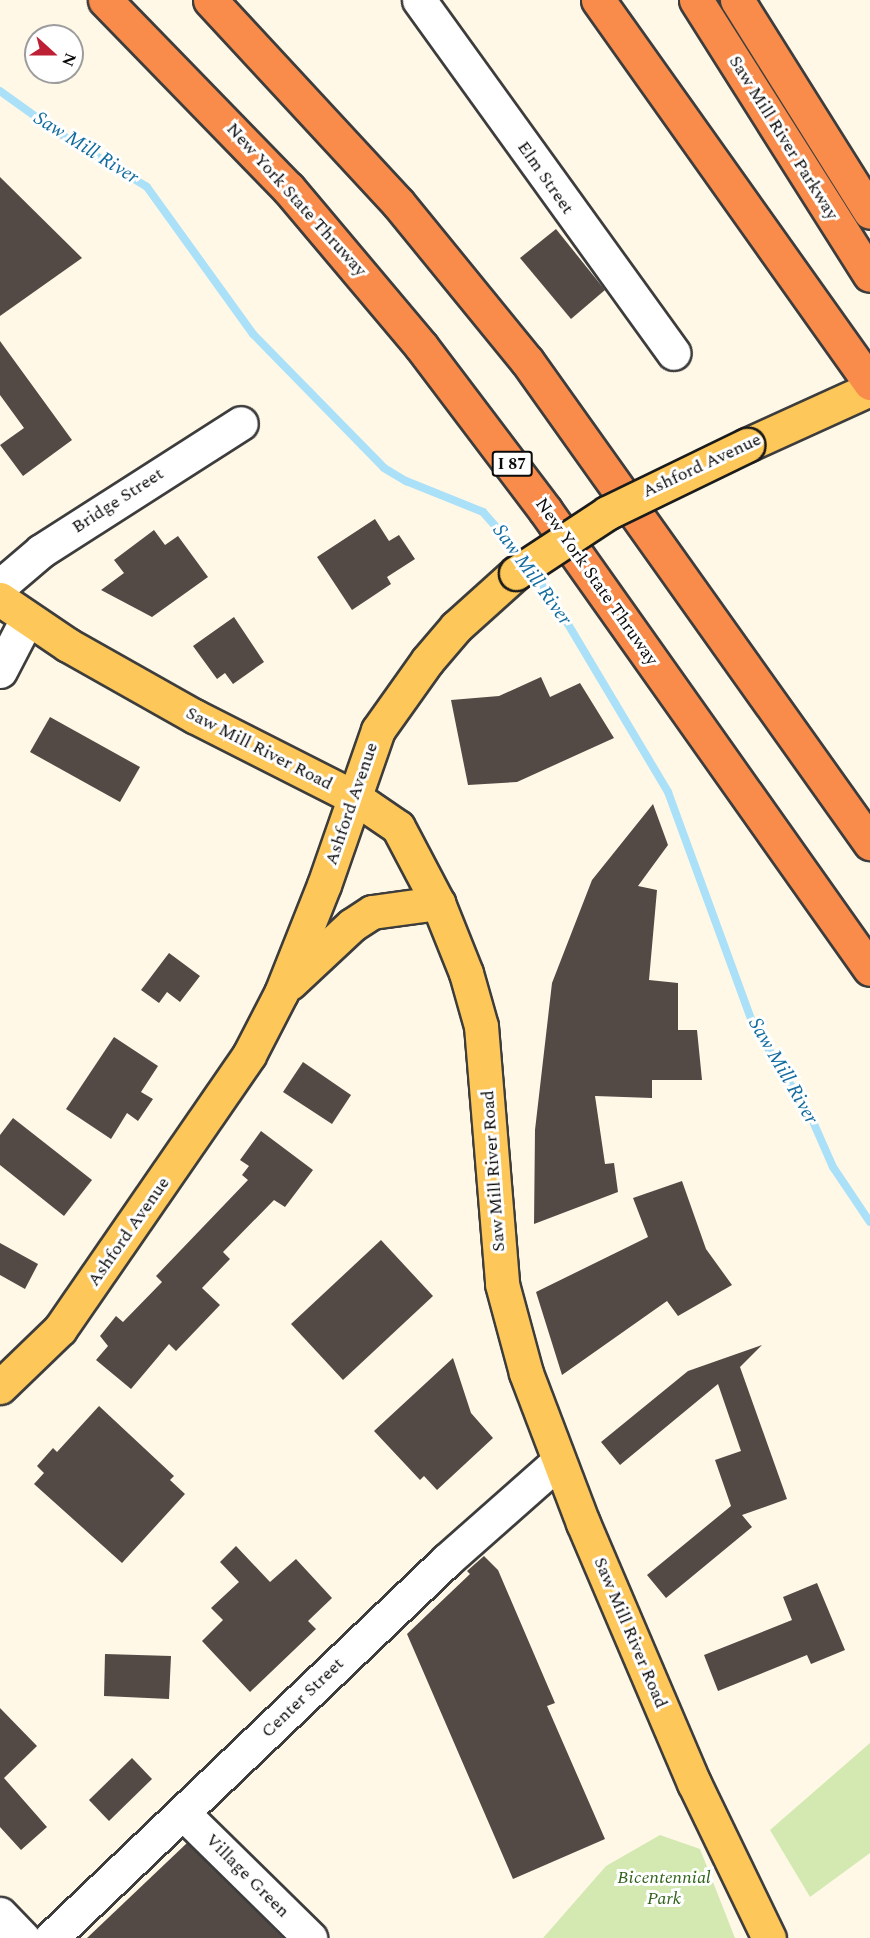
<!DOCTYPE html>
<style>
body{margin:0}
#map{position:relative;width:870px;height:1938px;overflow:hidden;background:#fff8e7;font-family:Spectral,serif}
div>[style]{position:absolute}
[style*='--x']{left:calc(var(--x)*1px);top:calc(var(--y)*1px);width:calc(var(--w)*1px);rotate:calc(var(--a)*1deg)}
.green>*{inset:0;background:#d3e9b1}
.stream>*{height:8px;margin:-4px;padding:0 4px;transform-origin:4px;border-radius:4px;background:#abe1f8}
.building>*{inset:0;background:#534a46}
.roads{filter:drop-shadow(2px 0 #3d3d3d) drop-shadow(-2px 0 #3d3d3d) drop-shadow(0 2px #3d3d3d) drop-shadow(0 -2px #3d3d3d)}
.minor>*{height:33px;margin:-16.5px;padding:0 16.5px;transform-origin:16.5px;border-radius:16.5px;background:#fff}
.major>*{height:33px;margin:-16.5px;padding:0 16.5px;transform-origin:16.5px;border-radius:16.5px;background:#fdc759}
.highway>*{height:33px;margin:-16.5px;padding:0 16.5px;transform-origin:16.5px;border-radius:16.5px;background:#f98c4b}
.bridges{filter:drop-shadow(2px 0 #1b1b1b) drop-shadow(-2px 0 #1b1b1b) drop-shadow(0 2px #1b1b1b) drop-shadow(0 -2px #1b1b1b)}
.major-bridge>*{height:33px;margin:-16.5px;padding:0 16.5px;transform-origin:16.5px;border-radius:16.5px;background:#fdc759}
span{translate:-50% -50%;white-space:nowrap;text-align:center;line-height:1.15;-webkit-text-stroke:6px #fff;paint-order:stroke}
.shield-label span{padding:2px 4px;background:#fff;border:2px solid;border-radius:4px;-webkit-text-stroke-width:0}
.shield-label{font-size:16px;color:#0a0a0a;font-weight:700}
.street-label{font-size:18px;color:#0a0a0a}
.park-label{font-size:18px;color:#2f621a;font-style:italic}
.water-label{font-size:20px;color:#126c9e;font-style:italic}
.north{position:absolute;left:24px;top:24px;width:60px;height:60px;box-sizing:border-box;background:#fff;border:2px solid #9d9d9d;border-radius:50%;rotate:111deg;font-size:16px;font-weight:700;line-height:24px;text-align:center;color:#0a0a0a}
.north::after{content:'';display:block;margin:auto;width:21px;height:27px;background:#bd2034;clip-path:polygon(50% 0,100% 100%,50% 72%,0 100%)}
</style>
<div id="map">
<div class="green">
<div style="clip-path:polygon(870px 1743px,870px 1853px,810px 1897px,770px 1830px)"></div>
<div style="clip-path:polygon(660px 1835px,700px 1849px,735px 1938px,543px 1938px,606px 1866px)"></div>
</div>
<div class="stream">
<div style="--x:0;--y:91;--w:70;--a:35.7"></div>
<div style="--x:57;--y:132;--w:105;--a:31.4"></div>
<div style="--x:147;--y:187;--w:181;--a:54.2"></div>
<div style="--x:253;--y:334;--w:187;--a:45.6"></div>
<div style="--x:384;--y:468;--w:26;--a:31"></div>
<div style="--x:406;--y:481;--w:83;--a:21.9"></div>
<div style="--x:483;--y:512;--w:64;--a:48.8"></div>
<div style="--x:532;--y:571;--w:41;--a:54"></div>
<div style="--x:556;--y:604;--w:219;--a:59.2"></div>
<div style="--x:668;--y:792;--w:247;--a:69.9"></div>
<div style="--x:753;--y:1024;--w:110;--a:58.1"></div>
<div style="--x:811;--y:1117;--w:55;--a:66.3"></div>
<div style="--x:833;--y:1167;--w:66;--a:56.1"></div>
</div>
<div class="building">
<div style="clip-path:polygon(0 177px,82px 258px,0 316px)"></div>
<div style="clip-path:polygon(556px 229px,605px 290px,571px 319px,520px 258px)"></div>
<div style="clip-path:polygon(0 341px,72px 440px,23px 476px,0 445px,24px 428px,0 395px)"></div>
<div style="clip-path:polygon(375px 519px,389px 541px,399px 535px,415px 559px,387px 577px,391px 584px,352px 610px,317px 557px)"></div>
<div style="clip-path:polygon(154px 530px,165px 545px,178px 536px,208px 577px,152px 617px,101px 590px,124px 573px,114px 560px)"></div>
<div style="clip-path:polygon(234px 617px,264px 662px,233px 684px,225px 673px,217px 679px,193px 646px)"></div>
<div style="clip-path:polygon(541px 677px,550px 697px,580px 683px,614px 738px,517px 782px,468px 785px,451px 700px,499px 696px)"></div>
<div style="clip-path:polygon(50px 717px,140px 767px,120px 802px,30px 752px)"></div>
<div style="clip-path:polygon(653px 804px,668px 845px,638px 886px,657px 890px,649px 980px,678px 983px,678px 1030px,697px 1030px,702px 1080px,652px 1080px,652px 1098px,595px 1096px,605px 1164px,614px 1163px,618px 1192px,534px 1224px,535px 1130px,552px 983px,592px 880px)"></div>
<div style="clip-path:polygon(169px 953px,200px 976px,180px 1002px,167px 992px,159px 1003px,141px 990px)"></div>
<div style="clip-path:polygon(114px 1037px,158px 1066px,141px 1092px,153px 1099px,138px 1121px,127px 1113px,111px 1139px,66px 1109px)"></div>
<div style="clip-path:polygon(303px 1062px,351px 1095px,332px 1124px,283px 1092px)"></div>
<div style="clip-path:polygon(13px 1118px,92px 1180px,64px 1216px,0 1165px,0 1135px)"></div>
<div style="clip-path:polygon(261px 1131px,313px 1170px,285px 1207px,274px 1200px,223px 1252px,230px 1259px,202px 1288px,220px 1305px,176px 1351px,169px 1344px,131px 1389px,96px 1360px,108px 1346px,100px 1336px,116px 1316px,123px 1322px,162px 1282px,156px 1276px,248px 1180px,242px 1175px,249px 1166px,240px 1160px)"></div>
<div style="clip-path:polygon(682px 1181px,706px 1249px,732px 1285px,678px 1316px,667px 1301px,562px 1375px,536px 1292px,648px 1237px,633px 1198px)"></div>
<div style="clip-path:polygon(381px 1240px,433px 1296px,343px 1380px,291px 1324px)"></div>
<div style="clip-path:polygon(0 1243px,38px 1264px,25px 1289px,0 1275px)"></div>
<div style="clip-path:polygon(762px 1345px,740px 1367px,787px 1499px,742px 1515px,752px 1527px,666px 1598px,647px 1575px,731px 1506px,715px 1460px,741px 1451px,718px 1384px,620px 1465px,601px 1442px,688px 1371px)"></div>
<div style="clip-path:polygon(453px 1358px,471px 1413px,493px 1438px,437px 1490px,424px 1476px,420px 1480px,374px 1431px)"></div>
<div style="clip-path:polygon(99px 1406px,174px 1476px,170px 1480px,185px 1494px,122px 1563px,34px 1484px,44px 1473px,37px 1466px,53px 1448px,57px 1452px)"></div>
<div style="clip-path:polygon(236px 1546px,270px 1582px,296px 1559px,332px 1598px,308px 1621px,316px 1629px,250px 1692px,202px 1641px,223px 1620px,211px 1608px,239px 1582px,220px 1562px)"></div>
<div style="clip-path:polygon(484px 1556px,498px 1570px,555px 1703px,547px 1706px,605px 1839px,513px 1879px,407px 1634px,470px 1574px,467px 1571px)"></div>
<div style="clip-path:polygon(817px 1583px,845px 1650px,811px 1664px,807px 1655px,718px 1691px,704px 1655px,792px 1620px,783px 1597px)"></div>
<div style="clip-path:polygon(105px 1654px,171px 1656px,169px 1699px,104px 1696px)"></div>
<div style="clip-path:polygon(0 1708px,37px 1746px,4px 1778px,47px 1827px,21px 1850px,0 1827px)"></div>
<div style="clip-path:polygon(132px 1758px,152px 1779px,109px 1821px,89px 1800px)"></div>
<div style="clip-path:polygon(187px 1843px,283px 1938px,87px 1938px)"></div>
</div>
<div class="roads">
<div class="minor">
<div style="--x:419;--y:0;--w:435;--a:54.2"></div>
<div style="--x:0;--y:586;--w:54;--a:-40.5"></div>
<div style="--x:41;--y:551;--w:237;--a:-32.6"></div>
<div style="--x:0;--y:671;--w:59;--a:-62.6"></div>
<div style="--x:184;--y:1814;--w:177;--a:44.5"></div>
<div style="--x:0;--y:1914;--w:33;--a:46"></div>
<div style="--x:51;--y:1938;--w:547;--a:-43.67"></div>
<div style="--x:447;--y:1560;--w:149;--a:-41.5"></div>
</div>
<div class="major">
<div style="--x:747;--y:445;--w:135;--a:-24.5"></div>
<div style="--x:0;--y:599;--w:82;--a:34.1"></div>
<div style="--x:68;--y:645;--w:145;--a:29.4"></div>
<div style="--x:194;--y:716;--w:179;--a:26.9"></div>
<div style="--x:354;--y:797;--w:53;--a:34.3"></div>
<div style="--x:398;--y:827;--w:86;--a:62.2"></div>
<div style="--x:438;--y:903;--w:75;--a:68.2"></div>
<div style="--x:466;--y:973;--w:55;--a:74.2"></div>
<div style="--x:481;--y:1026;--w:259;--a:85.3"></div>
<div style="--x:502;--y:1284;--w:92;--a:74.9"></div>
<div style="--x:526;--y:1373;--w:160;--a:69.2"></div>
<div style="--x:583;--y:1523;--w:283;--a:66.9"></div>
<div style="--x:694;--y:1783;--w:172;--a:64.2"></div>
<div style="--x:290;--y:983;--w:85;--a:-43.1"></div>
<div style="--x:352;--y:925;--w:24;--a:-33"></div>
<div style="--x:372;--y:912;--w:67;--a:-7.8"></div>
<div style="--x:0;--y:1387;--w:83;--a:-44"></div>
<div style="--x:60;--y:1329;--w:333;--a:-55.4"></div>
<div style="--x:249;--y:1055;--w:70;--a:-62.7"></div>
<div style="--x:281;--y:993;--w:116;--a:-68.3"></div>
<div style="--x:324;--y:885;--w:164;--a:-70.8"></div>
<div style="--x:378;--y:730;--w:85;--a:-54.6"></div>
<div style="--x:427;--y:661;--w:45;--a:-49.5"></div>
<div style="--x:456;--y:627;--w:81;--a:-42"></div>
</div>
<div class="highway">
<div style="--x:105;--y:0;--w:262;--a:45.8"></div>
<div style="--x:288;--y:188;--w:207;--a:49.9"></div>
<div style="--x:421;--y:346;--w:206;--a:52.9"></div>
<div style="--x:545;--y:510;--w:562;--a:54.7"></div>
<div style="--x:210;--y:0;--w:277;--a:47.2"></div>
<div style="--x:398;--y:203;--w:204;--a:50.8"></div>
<div style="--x:527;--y:361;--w:592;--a:54.56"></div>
<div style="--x:598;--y:0;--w:470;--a:54.6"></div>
<div style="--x:696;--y:0;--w:325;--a:57.7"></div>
<div style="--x:737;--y:0;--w:250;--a:57.9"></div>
</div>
</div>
<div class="bridges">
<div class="major-bridge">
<div style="--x:516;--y:573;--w:109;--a:-33.4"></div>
<div style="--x:607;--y:513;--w:156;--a:-25.9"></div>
</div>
</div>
<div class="shield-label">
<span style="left:512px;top:464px">I 87</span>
</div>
<div class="street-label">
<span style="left:783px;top:138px;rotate:58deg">Saw Mill River Parkway</span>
<span style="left:545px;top:178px;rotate:55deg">Elm Street</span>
<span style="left:296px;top:200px;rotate:48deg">New York State Thruway</span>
<span style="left:702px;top:466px;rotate:-25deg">Ashford Avenue</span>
<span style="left:118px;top:501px;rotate:-33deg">Bridge Street</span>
<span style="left:596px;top:582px;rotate:55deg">New York State Thruway</span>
<span style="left:259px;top:749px;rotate:27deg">Saw Mill River Road</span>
<span style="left:352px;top:804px;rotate:-71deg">Ashford Avenue</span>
<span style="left:494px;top:1171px;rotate:-94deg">Saw Mill River Road</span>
<span style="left:129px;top:1232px;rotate:-55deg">Ashford Avenue</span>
<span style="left:630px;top:1633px;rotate:67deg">Saw Mill River Road</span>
<span style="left:303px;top:1698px;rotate:-44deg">Center Street</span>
<span style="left:247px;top:1876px;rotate:45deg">Village Green</span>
</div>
<div class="park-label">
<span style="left:664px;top:1889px">Bicentennial<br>Park</span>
</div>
<div class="water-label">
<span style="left:86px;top:148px;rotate:32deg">Saw Mill River</span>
<span style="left:532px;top:575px;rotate:54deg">Saw Mill River</span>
<span style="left:783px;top:1071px;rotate:60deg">Saw Mill River</span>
</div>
<div class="north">N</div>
</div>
